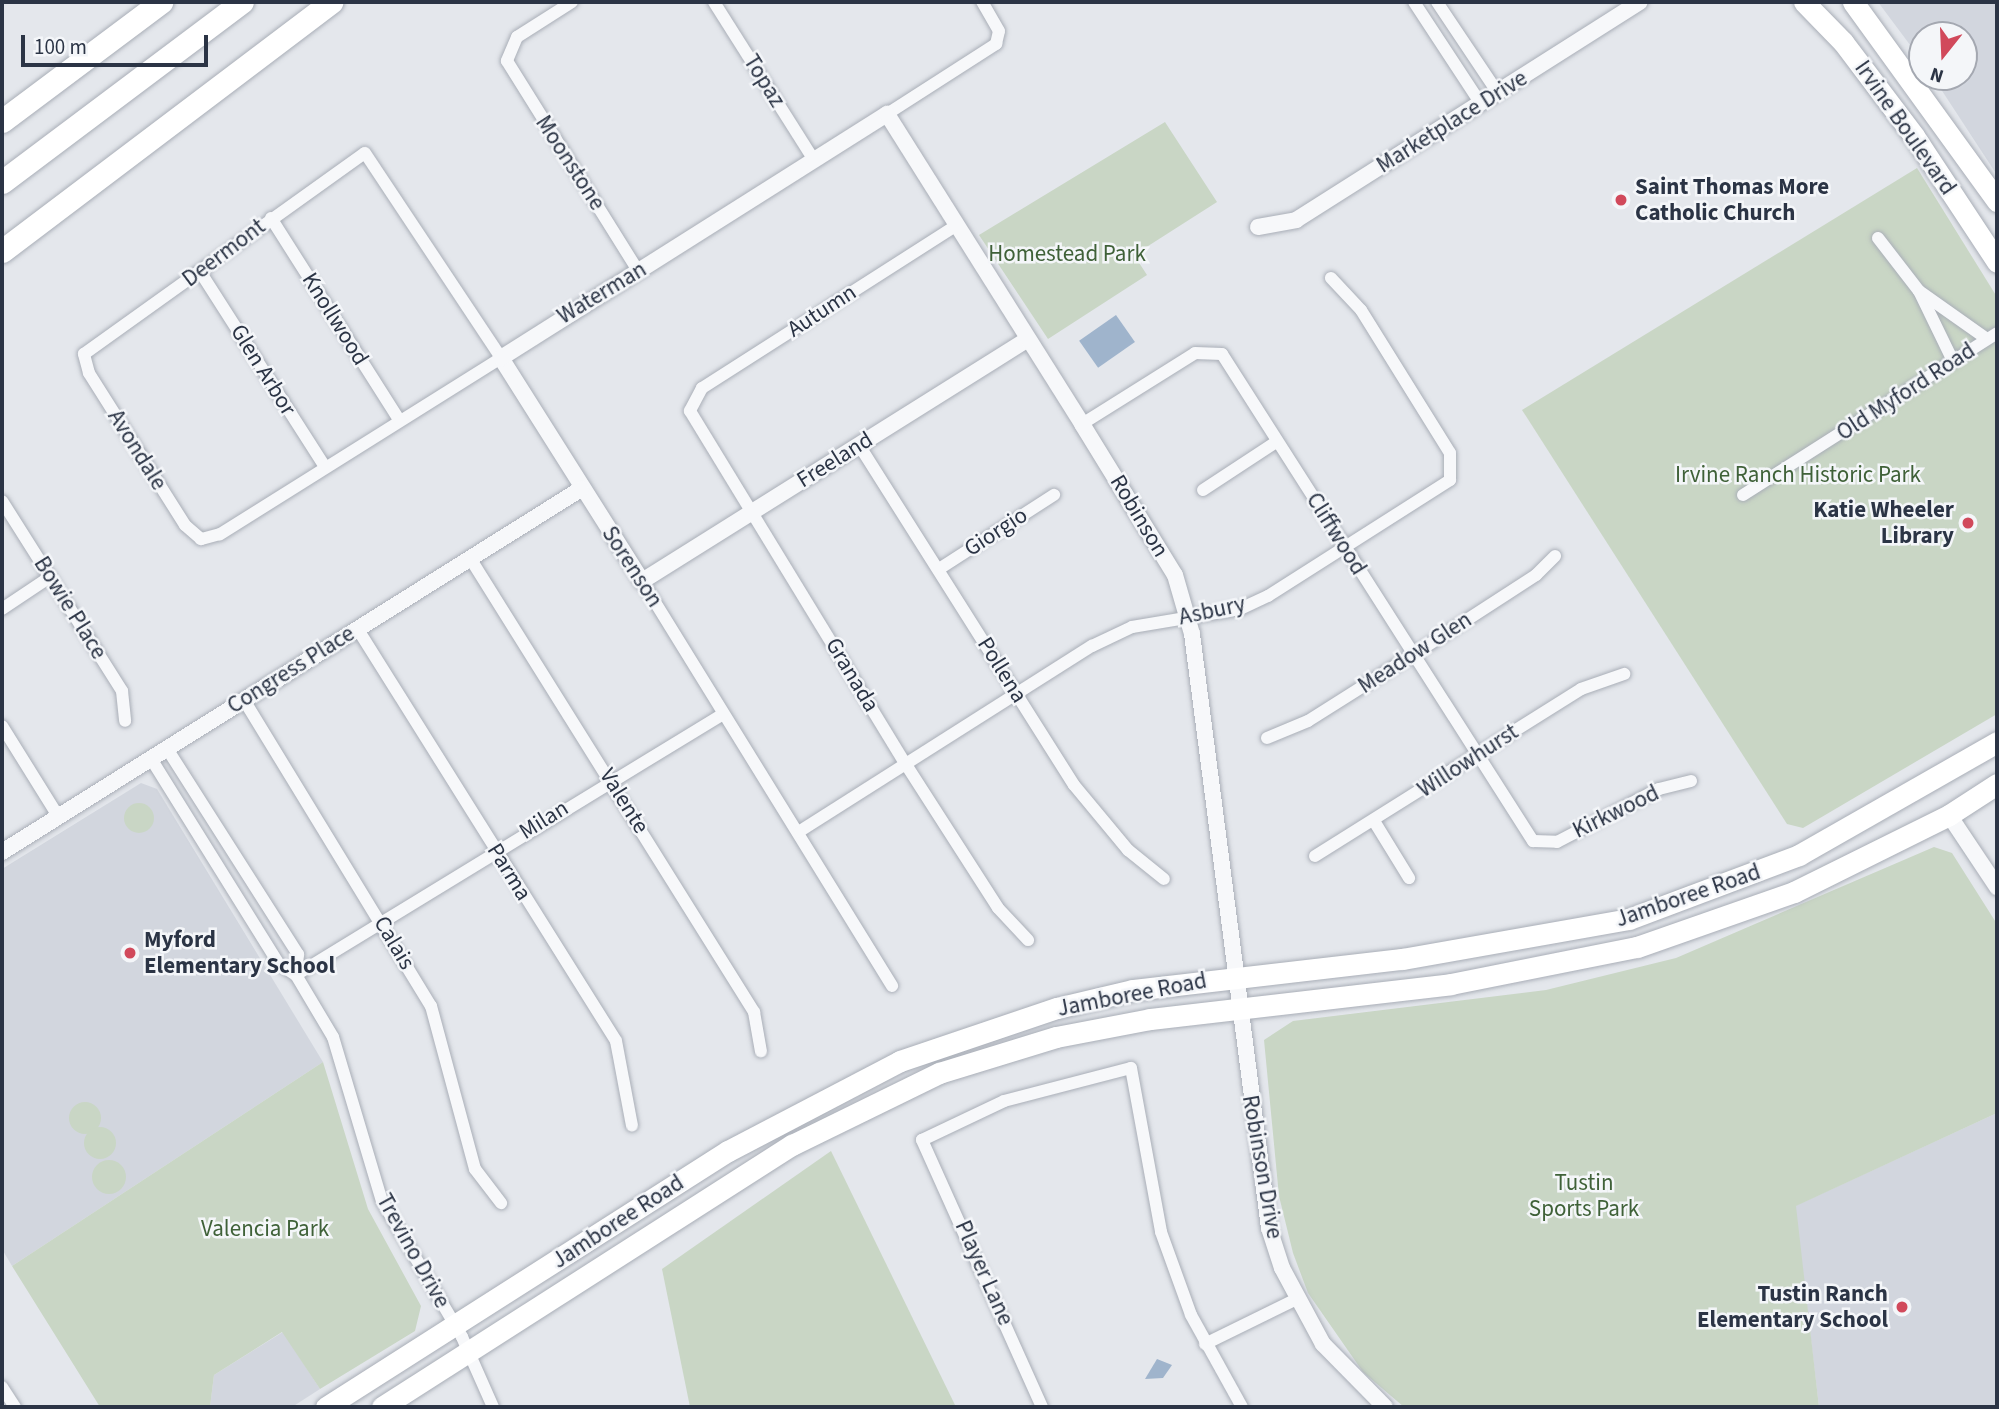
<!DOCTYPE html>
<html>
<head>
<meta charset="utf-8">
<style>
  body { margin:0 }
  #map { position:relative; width:1999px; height:1409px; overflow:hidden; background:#e4e7ec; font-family:"Source Sans 3",sans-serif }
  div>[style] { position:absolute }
  .built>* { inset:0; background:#d2d6de }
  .green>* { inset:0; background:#c9d6c5 }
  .round { border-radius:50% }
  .water>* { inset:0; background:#9fb4cc; transform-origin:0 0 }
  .roads { filter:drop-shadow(0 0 2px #a9aeb7) drop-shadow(0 0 2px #a9aeb7) }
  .minor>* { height:12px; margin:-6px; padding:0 6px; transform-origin:6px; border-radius:6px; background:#f7f8fa }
  .tertiary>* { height:16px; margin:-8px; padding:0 8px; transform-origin:8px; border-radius:8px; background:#f7f8fa }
  .primary>* { height:21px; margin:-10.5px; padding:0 10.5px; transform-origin:10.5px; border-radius:10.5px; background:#fff }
  .motorway>* { height:23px; margin:-11.5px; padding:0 11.5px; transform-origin:11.5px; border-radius:11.5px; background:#fff }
  .dots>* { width:19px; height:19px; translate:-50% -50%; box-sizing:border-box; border:4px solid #f4f6f9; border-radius:50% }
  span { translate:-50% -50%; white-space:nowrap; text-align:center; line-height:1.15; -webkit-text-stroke:5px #f4f6f9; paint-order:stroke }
  .street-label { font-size:23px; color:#2b3445 }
  .poi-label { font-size:23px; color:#2b3445; font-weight:700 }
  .left { translate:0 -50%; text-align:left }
  .right { translate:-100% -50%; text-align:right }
  .park-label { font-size:23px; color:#3f6138 }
  .frame { position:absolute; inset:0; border:4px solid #2b3445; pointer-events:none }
  .north { position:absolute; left:1908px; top:21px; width:70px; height:70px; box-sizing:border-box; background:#f4f6f9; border:2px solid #a4a8b1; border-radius:50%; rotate:198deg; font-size:19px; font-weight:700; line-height:28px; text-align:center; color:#2b3445 }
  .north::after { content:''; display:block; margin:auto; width:24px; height:32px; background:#d1495b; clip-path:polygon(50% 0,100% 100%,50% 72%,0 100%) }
  .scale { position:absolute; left:21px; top:35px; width:187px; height:32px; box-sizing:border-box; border:4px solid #2b3445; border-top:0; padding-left:9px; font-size:21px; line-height:24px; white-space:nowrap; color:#2b3445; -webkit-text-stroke:5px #f4f6f9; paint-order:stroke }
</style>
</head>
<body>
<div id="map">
  <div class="built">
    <i style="clip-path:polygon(1878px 2px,1997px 2px,1997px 175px,1933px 77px,1964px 77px,1964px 35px,1922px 35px,1922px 61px)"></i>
    <i style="clip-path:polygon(141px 783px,157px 789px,323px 1062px,12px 1266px,2px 1249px,2px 869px)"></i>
    <i style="clip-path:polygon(1997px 1113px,1997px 1407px,1819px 1407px,1795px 1206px)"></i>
    <i style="clip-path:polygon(283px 1332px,320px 1389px,292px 1407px,210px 1407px,214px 1375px)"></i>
  </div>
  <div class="green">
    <i style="clip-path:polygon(1165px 122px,1217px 202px,1134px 255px,1147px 275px,1048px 339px,979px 235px)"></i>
    <i style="clip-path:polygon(1917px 168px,1997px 297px,1997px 714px,1803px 828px,1787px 824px,1522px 410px)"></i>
    <i class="round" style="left:124px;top:803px;width:30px;height:30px"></i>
    <i style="clip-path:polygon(1934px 847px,1952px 853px,1997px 924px,1997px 1113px,1796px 1206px,1819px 1407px,1404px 1407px,1363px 1372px,1308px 1293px,1293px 1253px,1279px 1196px,1264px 1040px,1293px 1021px,1546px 990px,1676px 958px)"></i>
    <i style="clip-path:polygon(323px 1062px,368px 1209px,421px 1306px,415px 1331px,320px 1389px,282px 1332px,214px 1375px,210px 1407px,100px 1407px,12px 1266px)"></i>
    <i class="round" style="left:69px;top:1102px;width:32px;height:32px"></i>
    <i class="round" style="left:84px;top:1127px;width:32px;height:32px"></i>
    <i style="clip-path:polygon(831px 1151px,956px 1407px,690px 1407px,662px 1269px)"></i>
    <i class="round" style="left:92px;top:1160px;width:34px;height:34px"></i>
  </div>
  <div class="water">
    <i style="left:1116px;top:315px;width:33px;height:45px;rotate:55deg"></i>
    <i style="clip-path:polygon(1157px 1359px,1172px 1365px,1163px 1378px,1145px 1379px)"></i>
  </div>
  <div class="roads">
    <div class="minor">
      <i style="left:572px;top:2px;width:65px;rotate:147.5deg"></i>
      <i style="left:517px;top:37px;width:26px;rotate:113deg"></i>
      <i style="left:507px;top:61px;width:248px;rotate:58deg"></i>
      <i style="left:714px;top:2px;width:187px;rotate:57.7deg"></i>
      <i style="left:1414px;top:2px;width:122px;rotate:56.7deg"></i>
      <i style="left:1437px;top:2px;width:110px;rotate:56.2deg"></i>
      <i style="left:887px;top:114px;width:130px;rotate:-32.7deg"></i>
      <i style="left:996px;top:44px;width:13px;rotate:-77deg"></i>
      <i style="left:999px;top:31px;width:34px;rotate:-120deg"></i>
      <i style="left:365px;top:153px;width:246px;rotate:56.4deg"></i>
      <i style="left:501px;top:358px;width:332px;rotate:147.9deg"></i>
      <i style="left:220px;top:534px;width:20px;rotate:165deg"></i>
      <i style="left:201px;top:539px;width:21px;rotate:-139deg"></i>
      <i style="left:185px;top:525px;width:180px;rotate:-122.3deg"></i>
      <i style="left:89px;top:373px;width:20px;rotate:-105deg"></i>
      <i style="left:84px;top:354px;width:345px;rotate:-35.6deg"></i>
      <i style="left:271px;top:218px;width:239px;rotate:57.6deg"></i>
      <i style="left:957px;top:225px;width:303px;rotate:147.4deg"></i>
      <i style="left:702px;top:388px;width:26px;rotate:118deg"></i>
      <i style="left:690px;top:411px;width:412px;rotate:58.6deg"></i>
      <i style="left:905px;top:763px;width:172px;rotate:57.3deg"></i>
      <i style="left:998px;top:908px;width:44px;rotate:46.8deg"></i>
      <i style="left:1878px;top:238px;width:67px;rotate:52.3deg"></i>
      <i style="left:1919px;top:291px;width:78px;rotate:64.1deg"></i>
      <i style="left:201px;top:273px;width:230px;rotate:57.4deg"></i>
      <i style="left:1919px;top:291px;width:83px;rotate:35.2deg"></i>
      <i style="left:1082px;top:424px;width:133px;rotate:-32.1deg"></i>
      <i style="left:1195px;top:353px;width:27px;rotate:2deg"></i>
      <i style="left:1222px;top:354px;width:578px;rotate:57.44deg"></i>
      <i style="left:1533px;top:841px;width:24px;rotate:2deg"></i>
      <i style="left:1557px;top:842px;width:115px;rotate:-27.5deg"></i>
      <i style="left:1659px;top:789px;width:33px;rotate:-14deg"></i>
      <i style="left:859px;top:445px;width:402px;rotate:57.7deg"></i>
      <i style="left:1074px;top:785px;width:85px;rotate:50.3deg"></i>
      <i style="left:1128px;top:850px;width:46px;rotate:38.9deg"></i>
      <i style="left:1203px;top:490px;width:87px;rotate:-33.3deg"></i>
      <i style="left:1743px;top:495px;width:301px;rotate:-32.5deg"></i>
      <i style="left:2px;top:501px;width:225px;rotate:57.7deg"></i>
      <i style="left:122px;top:691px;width:30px;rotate:84deg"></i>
      <i style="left:470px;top:558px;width:536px;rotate:57.97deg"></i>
      <i style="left:754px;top:1012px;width:40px;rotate:80deg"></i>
      <i style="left:939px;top:569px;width:137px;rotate:-32.8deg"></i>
      <i style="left:642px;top:581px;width:476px;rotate:58.3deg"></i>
      <i style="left:2px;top:609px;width:58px;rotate:-33.7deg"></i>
      <i style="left:357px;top:628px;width:487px;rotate:57.9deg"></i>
      <i style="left:616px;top:1041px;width:86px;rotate:79.3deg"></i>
      <i style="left:244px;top:700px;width:359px;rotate:58.6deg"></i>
      <i style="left:431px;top:1006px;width:169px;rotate:74.9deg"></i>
      <i style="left:475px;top:1169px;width:43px;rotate:52.6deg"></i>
      <i style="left:2px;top:726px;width:106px;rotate:58.1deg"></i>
      <i style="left:1267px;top:738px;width:44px;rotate:-22.5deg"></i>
      <i style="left:1308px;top:721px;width:122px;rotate:-32.3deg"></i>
      <i style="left:1411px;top:656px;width:149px;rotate:-32.9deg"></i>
      <i style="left:1536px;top:575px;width:27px;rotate:-45deg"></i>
      <i style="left:166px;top:747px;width:246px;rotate:57.5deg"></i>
      <i style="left:298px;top:954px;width:21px;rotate:95deg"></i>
      <i style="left:150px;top:757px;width:244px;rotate:58.1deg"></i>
      <i style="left:279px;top:964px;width:20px;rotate:33deg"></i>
      <i style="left:296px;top:975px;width:72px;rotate:59.2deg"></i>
      <i style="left:333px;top:1037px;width:171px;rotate:73.4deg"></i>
      <i style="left:382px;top:1201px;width:158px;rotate:59.5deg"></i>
      <i style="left:462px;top:1337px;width:77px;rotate:66.1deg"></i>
      <i style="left:1374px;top:821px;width:67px;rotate:58.4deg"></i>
      <i style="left:800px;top:831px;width:346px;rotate:-32.4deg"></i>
      <i style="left:1092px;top:646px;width:44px;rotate:-25.4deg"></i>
      <i style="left:1132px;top:627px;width:109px;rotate:-9.5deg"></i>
      <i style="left:1240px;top:609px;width:31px;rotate:-25deg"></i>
      <i style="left:1268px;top:596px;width:216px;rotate:-32.5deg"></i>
      <i style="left:1450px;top:480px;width:27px;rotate:-90deg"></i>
      <i style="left:1450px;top:453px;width:168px;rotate:-121.9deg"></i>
      <i style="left:1361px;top:310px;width:44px;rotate:-133.2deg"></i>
      <i style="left:1315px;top:856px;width:314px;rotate:-32.1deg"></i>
      <i style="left:1581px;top:689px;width:46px;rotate:-19.2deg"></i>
      <i style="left:296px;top:975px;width:500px;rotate:-31.43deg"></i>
      <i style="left:1205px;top:1344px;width:102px;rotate:-26.1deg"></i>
      <i style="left:2px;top:1387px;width:24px;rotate:57deg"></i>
      <i style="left:1042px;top:1407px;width:293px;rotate:-114.2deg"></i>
      <i style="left:922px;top:1140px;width:91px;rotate:-25.4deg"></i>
      <i style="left:1004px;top:1101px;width:131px;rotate:-14.6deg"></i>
      <i style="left:1131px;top:1068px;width:167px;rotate:79.6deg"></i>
      <i style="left:1161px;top:1232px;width:88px;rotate:70.1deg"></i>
      <i style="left:1191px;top:1315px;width:105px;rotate:61deg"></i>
    </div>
    <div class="tertiary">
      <i style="left:1258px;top:227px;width:39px;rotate:-10deg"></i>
      <i style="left:1296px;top:220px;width:407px;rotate:-32.4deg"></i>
      <i style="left:1028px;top:339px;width:456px;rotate:147.9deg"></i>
      <i style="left:642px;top:581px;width:264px;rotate:-122.3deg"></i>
      <i style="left:501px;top:358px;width:457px;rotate:-32.3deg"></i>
      <i style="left:887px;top:114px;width:366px;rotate:57.8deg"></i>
      <i style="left:1082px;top:424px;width:177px;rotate:58.4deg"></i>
      <i style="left:1175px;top:575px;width:61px;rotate:73.9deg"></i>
      <i style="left:1192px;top:634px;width:599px;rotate:82.61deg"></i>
      <i style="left:1269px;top:1228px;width:42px;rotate:72deg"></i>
      <i style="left:1282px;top:1268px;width:86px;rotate:61.7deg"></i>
      <i style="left:1323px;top:1344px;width:88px;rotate:45.5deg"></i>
      <i style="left:1949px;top:815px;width:87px;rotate:56.3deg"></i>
      <i style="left:2px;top:852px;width:683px;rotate:-32.09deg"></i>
    </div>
    <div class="primary">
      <i style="left:1804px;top:2px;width:56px;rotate:45.7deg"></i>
      <i style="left:1843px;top:42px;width:118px;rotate:52.9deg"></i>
      <i style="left:1914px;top:136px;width:151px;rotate:56.6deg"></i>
      <i style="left:1853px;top:2px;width:246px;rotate:54.1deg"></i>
      <i style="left:326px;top:1407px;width:477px;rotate:-32.5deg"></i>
      <i style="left:728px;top:1151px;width:194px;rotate:-27.6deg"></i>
      <i style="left:900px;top:1061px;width:166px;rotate:-18.7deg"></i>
      <i style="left:1057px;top:1008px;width:78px;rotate:-13.3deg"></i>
      <i style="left:1133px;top:990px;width:271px;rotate:-6.6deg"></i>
      <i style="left:1402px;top:959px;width:230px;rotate:-10deg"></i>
      <i style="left:1629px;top:919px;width:182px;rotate:-20.6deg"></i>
      <i style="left:1799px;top:855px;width:228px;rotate:-29.7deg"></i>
      <i style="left:382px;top:1407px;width:487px;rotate:-32.6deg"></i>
      <i style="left:792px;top:1145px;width:164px;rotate:-26.1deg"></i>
      <i style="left:939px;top:1073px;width:122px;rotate:-17.1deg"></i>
      <i style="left:1056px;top:1037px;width:96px;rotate:-10.8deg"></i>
      <i style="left:1150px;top:1019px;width:303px;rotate:-6.6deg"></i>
      <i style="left:1451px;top:984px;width:190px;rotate:-11.3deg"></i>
      <i style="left:1637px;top:947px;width:166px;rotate:-19.3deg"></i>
      <i style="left:1794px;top:892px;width:173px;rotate:-26.4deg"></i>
      <i style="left:1949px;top:815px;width:57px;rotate:-32.9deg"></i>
    </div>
    <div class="motorway">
      <i style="left:2px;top:121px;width:199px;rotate:-36.8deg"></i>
      <i style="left:2px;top:182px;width:300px;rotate:-36.9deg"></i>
      <i style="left:2px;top:251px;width:413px;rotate:-37.1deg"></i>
    </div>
  </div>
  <div class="dots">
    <i style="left:1621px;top:200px;background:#d1495b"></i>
    <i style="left:1968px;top:523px;background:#d1495b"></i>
    <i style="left:130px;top:953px;background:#d1495b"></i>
    <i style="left:1902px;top:1307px;background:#d1495b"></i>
  </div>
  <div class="street-label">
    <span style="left:764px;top:81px;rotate:58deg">Topaz</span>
    <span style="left:1452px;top:122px;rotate:-32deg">Marketplace Drive</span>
    <span style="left:1905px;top:128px;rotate:55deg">Irvine Boulevard</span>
    <span style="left:570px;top:163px;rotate:57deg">Moonstone</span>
    <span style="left:224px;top:253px;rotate:-37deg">Deermont</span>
    <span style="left:602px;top:293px;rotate:-31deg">Waterman</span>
    <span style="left:822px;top:311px;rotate:-33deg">Autumn</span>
    <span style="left:335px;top:319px;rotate:58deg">Knollwood</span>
    <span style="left:263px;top:370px;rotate:58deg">Glen Arbor</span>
    <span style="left:1906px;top:392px;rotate:-33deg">Old Myford Road</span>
    <span style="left:137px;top:450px;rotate:58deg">Avondale</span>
    <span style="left:835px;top:460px;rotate:-32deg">Freeland</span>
    <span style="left:1139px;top:516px;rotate:59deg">Robinson</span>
    <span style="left:996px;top:532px;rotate:-33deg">Giorgio</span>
    <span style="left:1336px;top:534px;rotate:58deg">Cliffwood</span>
    <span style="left:632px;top:567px;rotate:57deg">Sorenson</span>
    <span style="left:70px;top:608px;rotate:58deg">Bowie Place</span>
    <span style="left:1212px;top:611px;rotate:-12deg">Asbury</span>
    <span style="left:1415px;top:653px;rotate:-33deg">Meadow Glen</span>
    <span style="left:291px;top:670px;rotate:-32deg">Congress Place</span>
    <span style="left:1002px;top:670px;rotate:58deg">Pollena</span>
    <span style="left:852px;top:675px;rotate:59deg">Granada</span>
    <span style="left:1468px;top:761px;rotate:-33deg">Willowhurst</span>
    <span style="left:624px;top:801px;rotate:58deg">Valente</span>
    <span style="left:1616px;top:812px;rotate:-26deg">Kirkwood</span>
    <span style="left:544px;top:820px;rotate:-32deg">Milan</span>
    <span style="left:509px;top:872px;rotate:58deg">Parma</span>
    <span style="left:1688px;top:896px;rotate:-19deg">Jamboree Road</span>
    <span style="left:394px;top:943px;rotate:59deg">Calais</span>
    <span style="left:1132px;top:995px;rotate:-11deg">Jamboree Road</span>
    <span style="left:1262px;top:1167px;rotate:80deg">Robinson Drive</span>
    <span style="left:618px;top:1222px;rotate:-33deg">Jamboree Road</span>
    <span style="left:413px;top:1251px;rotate:61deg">Trevino Drive</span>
    <span style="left:984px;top:1273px;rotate:66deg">Player Lane</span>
  </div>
  <div class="poi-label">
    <span class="left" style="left:1635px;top:200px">Saint Thomas More<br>Catholic Church</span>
    <span class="right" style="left:1954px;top:523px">Katie Wheeler<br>Library</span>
    <span class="left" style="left:144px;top:953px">Myford<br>Elementary School</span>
    <span class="right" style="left:1888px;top:1307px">Tustin Ranch<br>Elementary School</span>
  </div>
  <div class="park-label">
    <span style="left:1067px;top:254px">Homestead Park</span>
    <span style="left:1798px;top:475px">Irvine Ranch Historic Park</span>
    <span style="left:1584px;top:1196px">Tustin<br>Sports Park</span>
    <span style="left:265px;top:1229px">Valencia Park</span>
  </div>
  <div class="frame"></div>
  <div class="north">N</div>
  <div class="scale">100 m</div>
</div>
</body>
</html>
